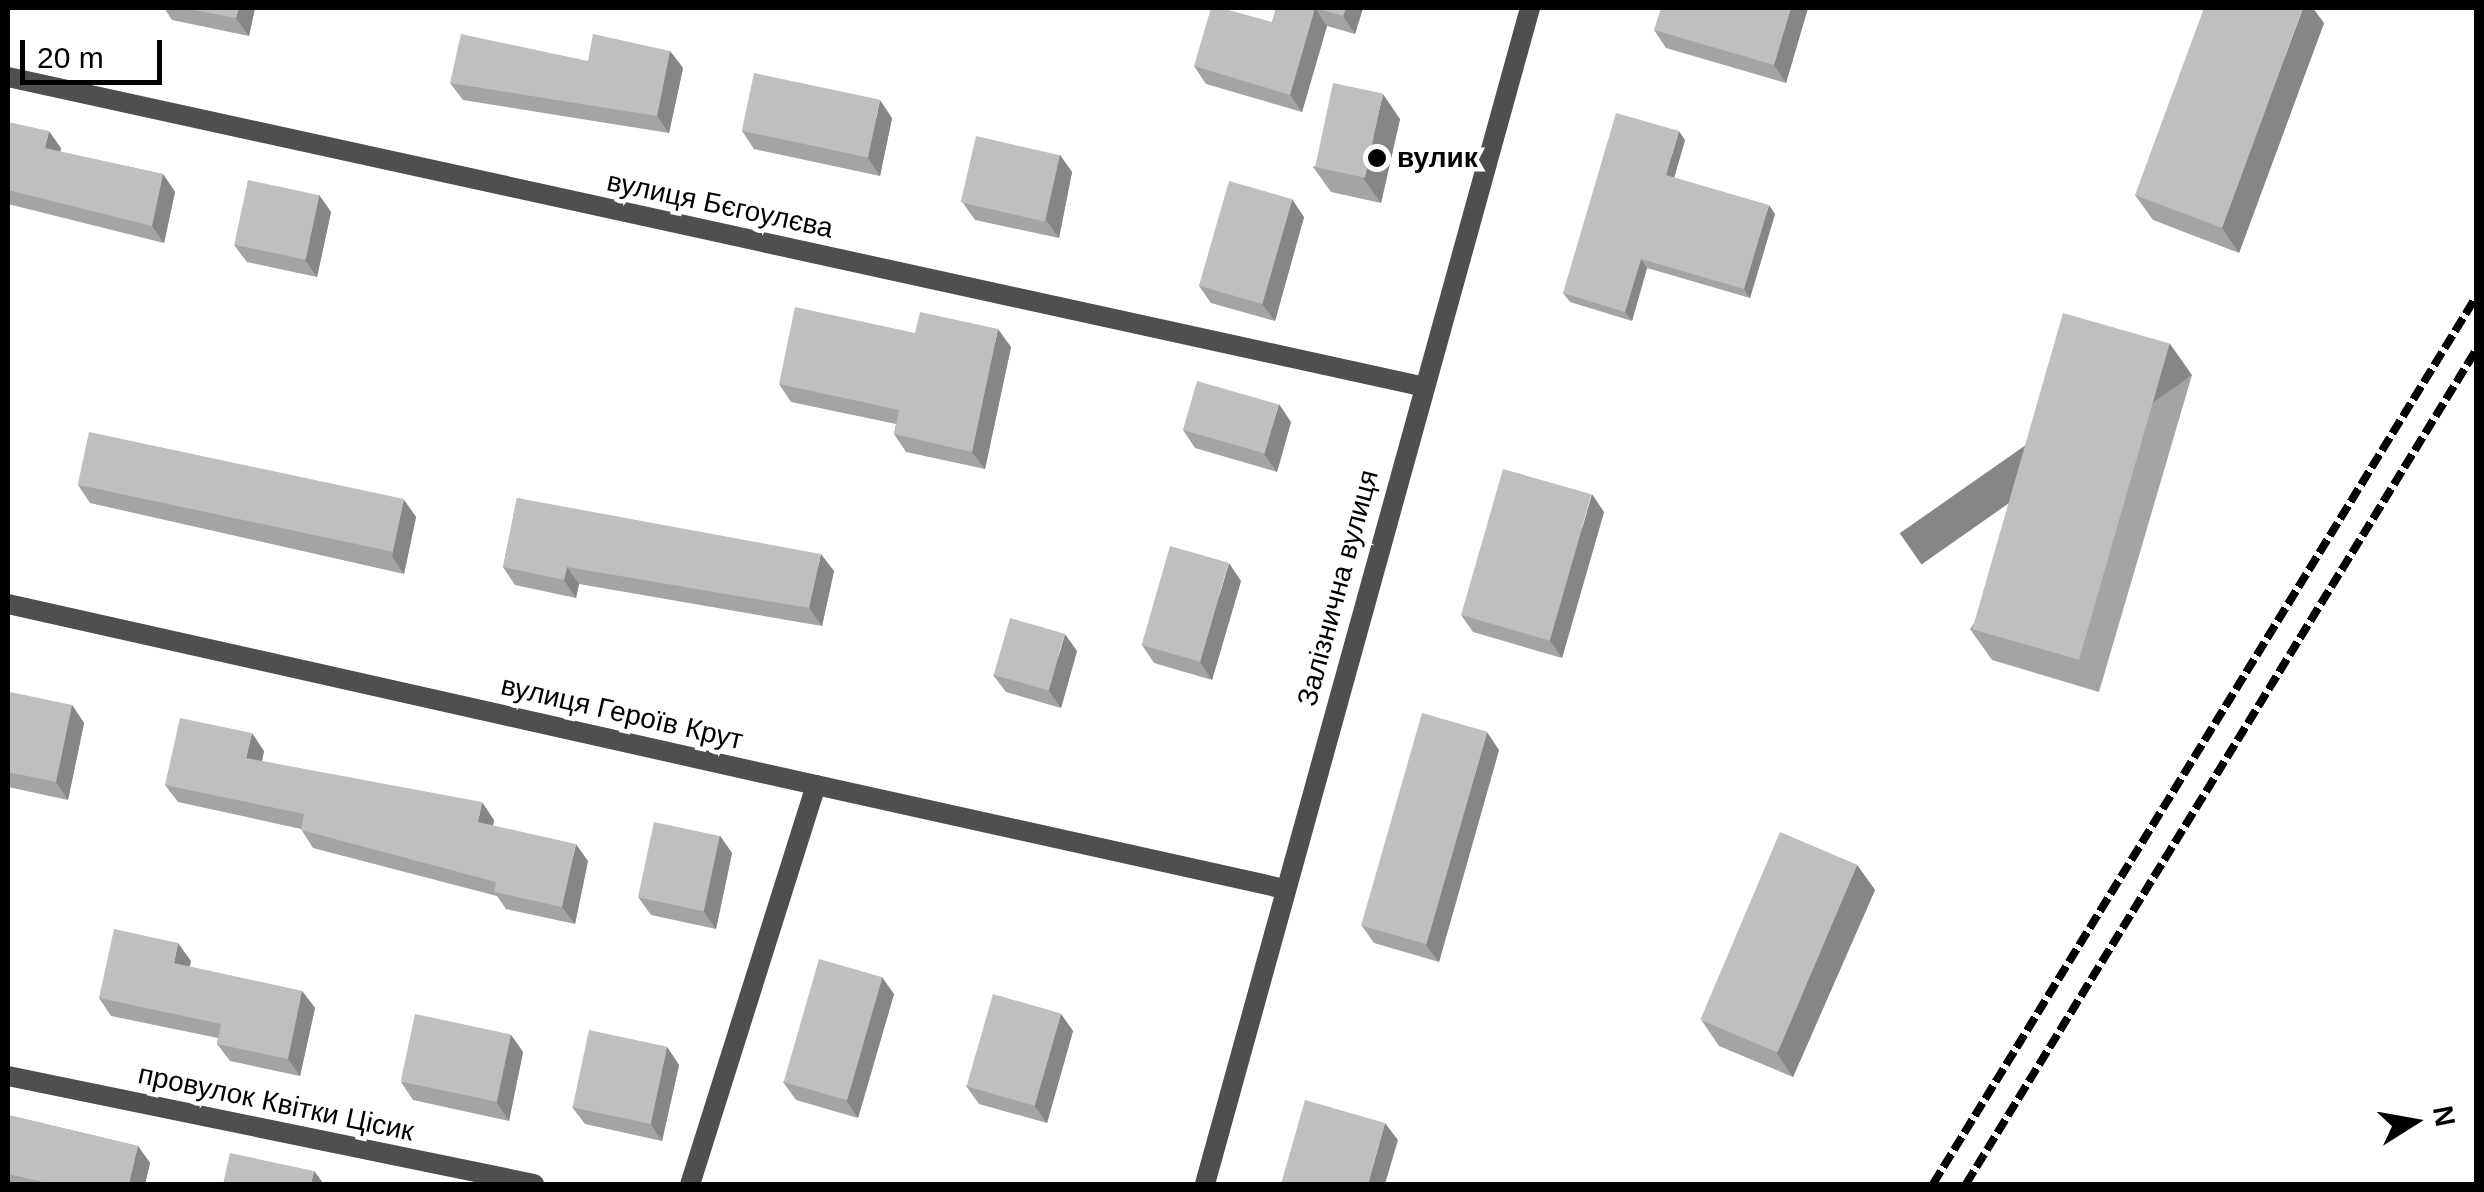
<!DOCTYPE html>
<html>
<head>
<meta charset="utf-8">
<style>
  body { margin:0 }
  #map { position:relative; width:2484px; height:1192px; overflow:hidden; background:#fff; font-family:Helvetica,sans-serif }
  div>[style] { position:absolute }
  .street>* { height:20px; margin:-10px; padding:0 10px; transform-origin:10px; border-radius:10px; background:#4f4f4f }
  .rail>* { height:8px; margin-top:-4px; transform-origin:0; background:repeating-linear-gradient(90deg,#000 0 15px,transparent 0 20px) }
  .wall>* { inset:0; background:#a4a4a4 }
  .shaded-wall>* { inset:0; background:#868686; transform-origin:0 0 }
  .building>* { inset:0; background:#bfbfbf; transform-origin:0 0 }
  .dots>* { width:28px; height:28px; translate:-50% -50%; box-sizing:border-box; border:5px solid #fff; border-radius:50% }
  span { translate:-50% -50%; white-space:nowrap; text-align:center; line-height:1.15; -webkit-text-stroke:9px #fff; paint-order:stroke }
  .poi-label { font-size:28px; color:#000; font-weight:700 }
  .left { translate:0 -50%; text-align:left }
  .street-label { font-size:28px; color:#000 }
  .frame { position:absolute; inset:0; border:10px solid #000; pointer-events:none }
  .north { position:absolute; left:2364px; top:1072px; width:100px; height:100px; -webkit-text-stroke:8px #fff; paint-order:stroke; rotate:79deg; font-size:28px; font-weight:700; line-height:40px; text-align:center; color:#000 }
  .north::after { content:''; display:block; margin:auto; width:35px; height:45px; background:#000; clip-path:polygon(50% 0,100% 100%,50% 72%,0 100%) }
  .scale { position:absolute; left:20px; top:40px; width:142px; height:45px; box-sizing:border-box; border:5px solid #000; border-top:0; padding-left:12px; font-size:30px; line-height:35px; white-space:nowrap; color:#000; -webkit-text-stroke:8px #fff; paint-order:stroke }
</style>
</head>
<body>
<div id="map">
  <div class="street">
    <i style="left:8px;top:77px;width:1446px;rotate:12.34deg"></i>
    <i style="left:8px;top:604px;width:828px;rotate:12.63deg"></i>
    <i style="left:816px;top:785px;width:418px;rotate:107.5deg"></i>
    <i style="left:816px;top:785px;width:480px;rotate:12.5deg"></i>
    <i style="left:8px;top:1076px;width:537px;rotate:11.6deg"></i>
    <i style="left:1205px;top:1184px;width:1220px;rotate:-74.55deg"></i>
  </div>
  <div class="rail">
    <i style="left:1933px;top:1184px;width:1040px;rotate:-58.53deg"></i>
    <i style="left:1966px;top:1184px;width:978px;rotate:-58.55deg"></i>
  </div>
  <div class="wall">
    <i style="clip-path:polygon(164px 8px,255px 8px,249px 36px,172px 20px)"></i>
    <i style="clip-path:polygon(1276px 8px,1363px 8px,1355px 34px,1327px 26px,1302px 112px,1206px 84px,1194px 66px,1272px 22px)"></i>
    <i style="clip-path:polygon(1808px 8px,1786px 83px,1666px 48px,1654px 30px)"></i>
    <i style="clip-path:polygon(2324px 23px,2239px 253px,2153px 220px,2135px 195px)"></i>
    <i style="clip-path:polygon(670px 51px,683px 68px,669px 133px,463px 100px,450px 83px,588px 61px)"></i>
    <i style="clip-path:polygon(892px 118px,880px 176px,754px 149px,742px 131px)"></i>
    <i style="clip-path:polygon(1400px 119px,1381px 203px,1331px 192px,1313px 167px)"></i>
    <i style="clip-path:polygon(8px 122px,61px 148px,60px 152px,163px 174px,175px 192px,164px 243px,8px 204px)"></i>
    <i style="clip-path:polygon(1685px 140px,1674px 178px,1775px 214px,1750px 298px,1647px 268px,1632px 321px,1570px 302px,1563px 293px)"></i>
    <i style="clip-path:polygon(1060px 155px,1072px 172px,1059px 238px,975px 220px,963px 203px)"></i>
    <i style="clip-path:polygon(319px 195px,331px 212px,317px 277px,247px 262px,234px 245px)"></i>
    <i style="clip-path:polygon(1304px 217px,1275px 321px,1211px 303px,1199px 286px)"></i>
    <i style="clip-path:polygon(915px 333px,1011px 347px,985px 469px,906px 452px,894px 434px,896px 424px,791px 402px,779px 384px)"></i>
    <i style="clip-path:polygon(2170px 344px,2192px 375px,2099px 692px,1992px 660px,1970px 629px)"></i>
    <i style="clip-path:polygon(1291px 422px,1277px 472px,1195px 448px,1183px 430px)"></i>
    <i style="clip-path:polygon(78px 485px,404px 500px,416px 517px,404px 574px,90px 503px)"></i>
    <i style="clip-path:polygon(517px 498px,834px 571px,822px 626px,579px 584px,576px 598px,515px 585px,503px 567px)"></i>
    <i style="clip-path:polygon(1604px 512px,1562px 658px,1473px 632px,1461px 615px)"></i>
    <i style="clip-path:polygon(1241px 581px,1212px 680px,1154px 663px,1142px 645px)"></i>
    <i style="clip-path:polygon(1077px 651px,1061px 708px,1006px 692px,993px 675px)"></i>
    <i style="clip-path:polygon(8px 703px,72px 705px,84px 723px,68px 800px,8px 787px)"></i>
    <i style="clip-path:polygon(1499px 750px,1439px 962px,1374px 943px,1362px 926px)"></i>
    <i style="clip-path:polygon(264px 751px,262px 761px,494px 820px,493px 826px,588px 861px,575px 924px,506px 909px,497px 896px,313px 848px,301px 829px,178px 802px,165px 785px)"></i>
    <i style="clip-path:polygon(720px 836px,732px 853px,716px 929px,651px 915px,638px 897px)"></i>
    <i style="clip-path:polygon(1857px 865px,1875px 890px,1793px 1077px,1719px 1046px,1702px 1021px)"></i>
    <i style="clip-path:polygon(191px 961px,189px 967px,302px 991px,315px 1008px,300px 1076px,230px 1061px,217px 1044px,218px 1038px,111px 1016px,99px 998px)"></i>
    <i style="clip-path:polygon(894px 994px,858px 1118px,796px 1100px,783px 1082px)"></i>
    <i style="clip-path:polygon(1061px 1014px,1073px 1031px,1047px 1123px,979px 1104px,966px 1086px)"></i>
    <i style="clip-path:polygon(511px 1035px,523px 1052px,509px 1121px,413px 1100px,401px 1082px)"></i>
    <i style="clip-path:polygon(667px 1047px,679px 1065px,662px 1141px,585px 1124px,572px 1107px)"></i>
    <i style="clip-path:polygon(8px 1115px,138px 1146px,150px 1163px,145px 1184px,8px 1184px)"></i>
  </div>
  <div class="shaded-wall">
    <i style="clip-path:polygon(239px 8px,255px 8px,249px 36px,236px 18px)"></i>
    <i style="clip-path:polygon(1315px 8px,1327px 26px,1302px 112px,1290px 95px)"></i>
    <i style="clip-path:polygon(1346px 8px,1363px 8px,1355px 34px,1343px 16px)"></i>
    <i style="clip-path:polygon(1791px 8px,1808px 8px,1786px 83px,1774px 65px)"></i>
    <i style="clip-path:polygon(2303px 8px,2313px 8px,2324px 23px,2239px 253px,2222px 228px)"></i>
    <i style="clip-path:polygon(670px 51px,683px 68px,669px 133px,657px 116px)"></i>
    <i style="clip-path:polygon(1383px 94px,1400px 119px,1381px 203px,1363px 178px)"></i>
    <i style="clip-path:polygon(880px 100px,892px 118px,880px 176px,868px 158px)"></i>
    <i style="clip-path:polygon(49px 131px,61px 148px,57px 166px,45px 148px)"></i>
    <i style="clip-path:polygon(1679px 131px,1685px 140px,1672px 185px,1666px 175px)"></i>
    <i style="clip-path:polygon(1060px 155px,1072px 172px,1059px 238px,1046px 220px)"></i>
    <i style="clip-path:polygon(163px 174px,175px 192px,164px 243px,152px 226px)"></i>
    <i style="clip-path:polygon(319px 195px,331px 212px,317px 277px,305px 260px)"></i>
    <i style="clip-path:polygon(1292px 199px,1304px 217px,1275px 321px,1262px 304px)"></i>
    <i style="clip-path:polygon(1769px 205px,1775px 214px,1750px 298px,1744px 289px)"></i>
    <i style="clip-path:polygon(1641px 259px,1647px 268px,1632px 321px,1625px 312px)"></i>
    <i style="clip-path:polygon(998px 329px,1011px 347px,985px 469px,972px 452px)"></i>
    <i style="left:2170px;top:344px;width:38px;height:330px;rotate:55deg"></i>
    <i style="clip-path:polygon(1279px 404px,1291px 422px,1277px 472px,1264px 454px)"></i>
    <i style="clip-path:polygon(1592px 494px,1604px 512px,1562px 658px,1550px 641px)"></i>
    <i style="clip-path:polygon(404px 500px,416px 517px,404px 574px,392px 557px)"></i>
    <i style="clip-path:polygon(821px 554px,834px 571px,822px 626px,809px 608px)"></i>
    <i style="clip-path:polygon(1229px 563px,1241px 581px,1212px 680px,1200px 662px)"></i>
    <i style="clip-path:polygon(567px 567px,579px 584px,576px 598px,564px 580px)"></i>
    <i style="clip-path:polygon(1065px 634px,1077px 651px,1061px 708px,1049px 691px)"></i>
    <i style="clip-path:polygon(72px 705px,84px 723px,68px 800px,56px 782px)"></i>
    <i style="clip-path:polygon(1487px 732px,1499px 750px,1439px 962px,1426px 945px)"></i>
    <i style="clip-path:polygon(252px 733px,264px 751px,259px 775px,246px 758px)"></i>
    <i style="clip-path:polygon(482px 802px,494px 820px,490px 840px,478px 822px)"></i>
    <i style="clip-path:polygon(720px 836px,732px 853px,716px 929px,704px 912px)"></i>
    <i style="clip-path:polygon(576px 844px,588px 861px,575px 924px,562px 907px)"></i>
    <i style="clip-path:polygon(1857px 865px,1875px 890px,1793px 1077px,1776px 1052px)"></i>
    <i style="clip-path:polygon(178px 943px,191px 961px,186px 981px,174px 963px)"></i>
    <i style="clip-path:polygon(882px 977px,894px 994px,858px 1118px,846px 1100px)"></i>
    <i style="clip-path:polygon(302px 991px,315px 1008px,300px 1076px,288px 1059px)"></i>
    <i style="clip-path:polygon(1061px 1014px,1073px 1031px,1047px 1123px,1034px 1105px)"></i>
    <i style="clip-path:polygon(511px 1035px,523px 1052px,509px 1121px,497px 1103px)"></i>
    <i style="clip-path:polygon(667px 1047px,679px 1065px,662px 1141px,650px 1123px)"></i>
    <i style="clip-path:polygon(1385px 1123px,1398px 1140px,1385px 1184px,1368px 1184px)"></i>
    <i style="clip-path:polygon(138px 1146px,150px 1163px,145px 1184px,129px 1184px)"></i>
    <i style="clip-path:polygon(314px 1171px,324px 1184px,311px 1184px)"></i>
  </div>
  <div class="building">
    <i style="clip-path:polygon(184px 8px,239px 8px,236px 18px)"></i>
    <i style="clip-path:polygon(1211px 8px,1221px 8px,1272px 22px,1276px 8px,1346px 8px,1343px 16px,1315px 8px,1290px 95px,1194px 66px)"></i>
    <i style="clip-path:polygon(1661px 8px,1791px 8px,1774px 65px,1654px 30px)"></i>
    <i style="clip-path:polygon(2204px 8px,2303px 8px,2222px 228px,2135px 195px)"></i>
    <i style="clip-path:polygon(461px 34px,588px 61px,593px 34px,670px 51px,657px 116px,450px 83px)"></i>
    <i style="left:754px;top:73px;width:129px;height:59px;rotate:12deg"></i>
    <i style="left:1333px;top:83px;width:51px;height:86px;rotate:12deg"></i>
    <i style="clip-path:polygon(1616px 113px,1679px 131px,1666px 175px,1769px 205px,1744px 289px,1641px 259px,1625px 312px,1563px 293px)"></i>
    <i style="clip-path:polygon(8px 122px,49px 131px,45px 148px,163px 174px,152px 226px,8px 190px)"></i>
    <i style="left:976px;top:136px;width:86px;height:68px;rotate:13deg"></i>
    <i style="left:248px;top:180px;width:73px;height:66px;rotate:12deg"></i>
    <i style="left:1229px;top:181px;width:66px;height:109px;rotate:16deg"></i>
    <i style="clip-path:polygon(795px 307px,915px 333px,920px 312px,998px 329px,972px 452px,894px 434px,899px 410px,779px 384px)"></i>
    <i style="left:2063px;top:313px;width:111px;height:329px;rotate:16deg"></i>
    <i style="left:1197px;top:381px;width:85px;height:51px;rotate:16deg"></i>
    <i style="left:89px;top:432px;width:322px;height:54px;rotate:12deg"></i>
    <i style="left:1503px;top:469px;width:92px;height:152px;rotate:16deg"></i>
    <i style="clip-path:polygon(517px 498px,821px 554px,809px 608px,567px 567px,564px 580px,503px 567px)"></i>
    <i style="left:1170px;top:546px;width:61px;height:103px;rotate:16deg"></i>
    <i style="left:1010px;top:618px;width:57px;height:59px;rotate:16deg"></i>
    <i style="clip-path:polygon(10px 692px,72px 705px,56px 782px,8px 772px,8px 703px)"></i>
    <i style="left:1422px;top:713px;width:68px;height:221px;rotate:16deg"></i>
    <i style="clip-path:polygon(180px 718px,252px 733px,246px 758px,482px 802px,478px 822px,576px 844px,562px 907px,494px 892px,496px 882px,301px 830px,304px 814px,165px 785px)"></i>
    <i style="left:654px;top:822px;width:67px;height:77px;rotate:12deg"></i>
    <i style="left:1780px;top:832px;width:84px;height:204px;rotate:23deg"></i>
    <i style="clip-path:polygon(114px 929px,178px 943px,174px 963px,302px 991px,288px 1059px,217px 1044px,221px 1024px,99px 998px)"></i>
    <i style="left:819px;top:959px;width:66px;height:128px;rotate:16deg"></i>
    <i style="left:993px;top:994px;width:71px;height:96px;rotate:16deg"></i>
    <i style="left:415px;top:1014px;width:98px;height:69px;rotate:12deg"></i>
    <i style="left:589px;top:1030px;width:80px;height:79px;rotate:12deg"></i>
    <i style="clip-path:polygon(1305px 1100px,1385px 1123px,1368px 1184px,1281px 1184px)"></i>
    <i style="clip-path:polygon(8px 1115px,138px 1146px,129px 1184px,43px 1184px,43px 1182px,8px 1174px)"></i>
    <i style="clip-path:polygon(230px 1153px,314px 1171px,311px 1184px,223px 1184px)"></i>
  </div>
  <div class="dots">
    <i style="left:1377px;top:158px;background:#000"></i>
  </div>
  <div class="poi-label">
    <span class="left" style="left:1397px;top:158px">вулик</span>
  </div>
  <div class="street-label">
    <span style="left:720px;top:205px;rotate:12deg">вулиця Бєгоулєва</span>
    <span style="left:1338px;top:588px;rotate:-75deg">Залізнична вулиця</span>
    <span style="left:622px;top:713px;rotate:13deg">вулиця Героїв Крут</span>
    <span style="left:276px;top:1103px;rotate:12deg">провулок Квітки Цісик</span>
  </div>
  <div class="frame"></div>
  <div class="north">N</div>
  <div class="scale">20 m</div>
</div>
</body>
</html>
